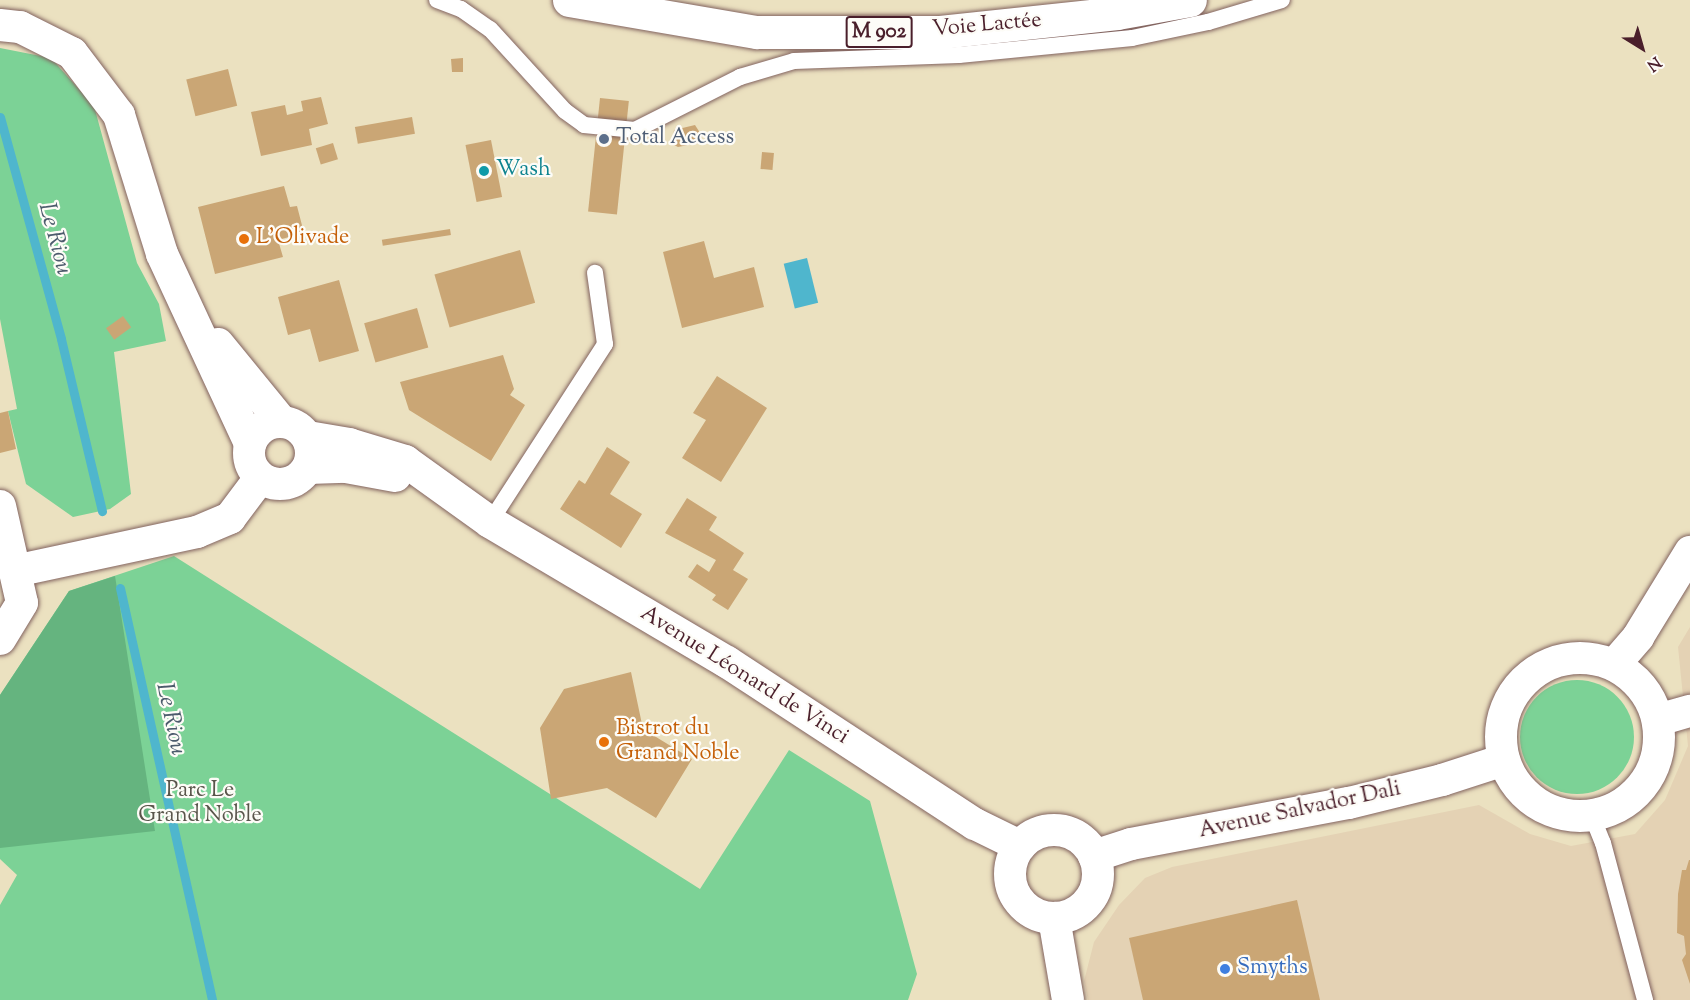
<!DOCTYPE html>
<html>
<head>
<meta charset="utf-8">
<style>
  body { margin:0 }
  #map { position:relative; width:1690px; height:1000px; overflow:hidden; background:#ebe1c0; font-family:"Sorts Mill Goudy",serif }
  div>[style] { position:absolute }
  .built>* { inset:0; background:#e4d2b4 }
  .green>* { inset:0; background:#7cd296 }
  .round { border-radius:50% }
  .forest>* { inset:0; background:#65b47f }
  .water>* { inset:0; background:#4fb6cd; transform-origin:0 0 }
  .stream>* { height:9px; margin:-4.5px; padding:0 4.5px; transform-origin:4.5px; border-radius:4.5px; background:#4fb6cd }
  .building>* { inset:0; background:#caa675; transform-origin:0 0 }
  .roads { filter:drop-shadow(0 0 2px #82635f) drop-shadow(0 0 2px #82635f) }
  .lane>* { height:16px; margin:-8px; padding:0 8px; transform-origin:8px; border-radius:8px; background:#fff }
  .street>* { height:32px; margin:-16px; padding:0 16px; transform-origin:16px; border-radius:16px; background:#fff }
  .street>.ring { margin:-16px; padding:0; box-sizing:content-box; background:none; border:32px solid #fff; border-radius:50% }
  .highway>* { height:33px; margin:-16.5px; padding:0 16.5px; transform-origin:16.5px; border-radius:16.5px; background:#fff }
  .dots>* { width:16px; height:16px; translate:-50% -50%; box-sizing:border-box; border:3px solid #fdfcf7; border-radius:50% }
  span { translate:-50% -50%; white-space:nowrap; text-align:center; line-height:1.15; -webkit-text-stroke:4.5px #fdfcf7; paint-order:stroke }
  .shield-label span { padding:2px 4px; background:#fdfcf7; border:2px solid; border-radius:4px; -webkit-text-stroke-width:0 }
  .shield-label { font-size:21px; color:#4a1f2b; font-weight:700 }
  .street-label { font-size:22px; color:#4a1f2b }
  .service-label { font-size:22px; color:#4e5e75 }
  .left { translate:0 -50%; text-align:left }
  .culture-label { font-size:22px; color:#0d838f }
  .food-label { font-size:22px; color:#c56008 }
  .park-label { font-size:22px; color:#59554b }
  .shop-label { font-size:22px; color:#366cbe }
  .water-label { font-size:24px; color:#4c5b6c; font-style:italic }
  .north { position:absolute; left:1612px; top:18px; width:60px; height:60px; -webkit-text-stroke:4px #fdfcf7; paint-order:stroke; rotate:143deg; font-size:16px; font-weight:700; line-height:24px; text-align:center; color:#4a1f2b }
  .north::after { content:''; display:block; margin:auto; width:21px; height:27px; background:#4a1f2b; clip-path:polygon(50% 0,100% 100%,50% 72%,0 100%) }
</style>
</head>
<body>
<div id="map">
  <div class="built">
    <i style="clip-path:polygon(1690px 627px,1690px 1000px,1088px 1000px,1084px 981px,1094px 942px,1119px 905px,1145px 878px,1172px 867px,1479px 805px,1530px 834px,1571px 846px,1635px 834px,1665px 800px,1688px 746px,1678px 647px)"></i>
  </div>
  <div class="green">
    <i style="clip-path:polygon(0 48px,51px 58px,94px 106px,137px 263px,159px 304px,166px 341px,114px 352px,131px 494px,110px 509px,73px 517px,26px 484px,8px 411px,17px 409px,0 319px)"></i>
    <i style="clip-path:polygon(174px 556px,700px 889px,789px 750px,870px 801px,917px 974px,908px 1000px,0 1000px,0 905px,17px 875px,0 859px,0 695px,69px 591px)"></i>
    <i class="round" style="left:1520px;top:680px;width:114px;height:114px"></i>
  </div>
  <div class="forest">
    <i style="clip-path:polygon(115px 576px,155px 831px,0 848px,0 695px,69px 591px)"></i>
  </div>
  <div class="water">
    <i style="left:807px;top:258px;width:46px;height:24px;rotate:76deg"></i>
  </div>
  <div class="stream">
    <i style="left:0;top:117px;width:230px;rotate:74.6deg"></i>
    <i style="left:61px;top:339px;width:177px;rotate:76.6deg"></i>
    <i style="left:120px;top:588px;width:422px;rotate:77.4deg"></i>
  </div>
  <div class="building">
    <i style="clip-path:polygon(463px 58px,463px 72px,452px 72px,451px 59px)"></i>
    <i style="left:228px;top:69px;width:38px;height:43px;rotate:76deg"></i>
    <i style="clip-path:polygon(321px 97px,328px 124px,309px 129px,312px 145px,261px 156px,251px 112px,285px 105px,287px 115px,303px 111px,301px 101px)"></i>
    <i style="left:600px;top:98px;width:29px;height:114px;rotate:6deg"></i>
    <i style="left:412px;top:117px;width:17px;height:58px;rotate:80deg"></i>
    <i style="clip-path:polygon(695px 125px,702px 136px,698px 143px,678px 147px,672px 144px,674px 130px)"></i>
    <i style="left:491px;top:140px;width:58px;height:26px;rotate:79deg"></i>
    <i style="left:333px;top:143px;width:17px;height:18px;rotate:73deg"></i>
    <i style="left:762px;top:152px;width:12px;height:17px;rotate:5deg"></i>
    <i style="clip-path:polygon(284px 186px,290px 207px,297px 206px,304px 233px,278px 240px,283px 257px,215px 274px,198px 207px)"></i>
    <i style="left:450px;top:229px;width:6px;height:69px;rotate:81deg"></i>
    <i style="clip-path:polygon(704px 241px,714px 278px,754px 267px,764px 307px,682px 328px,663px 252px)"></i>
    <i style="left:520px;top:250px;width:55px;height:89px;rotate:74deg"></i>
    <i style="clip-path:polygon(339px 280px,359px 351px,319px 362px,310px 329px,288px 335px,278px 297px)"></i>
    <i style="left:417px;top:308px;width:41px;height:55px;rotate:74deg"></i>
    <i style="left:123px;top:316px;width:14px;height:21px;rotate:54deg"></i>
    <i style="clip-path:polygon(503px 355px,514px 389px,510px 395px,525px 405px,491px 461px,409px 410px,400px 382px)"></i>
    <i style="clip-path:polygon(717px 376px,767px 408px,721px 482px,682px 458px,706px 420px,693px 413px)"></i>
    <i style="clip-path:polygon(8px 411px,16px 449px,0 453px,0 413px)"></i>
    <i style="clip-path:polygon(607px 447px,630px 462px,610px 494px,642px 514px,621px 548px,560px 509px,579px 480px,585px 484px)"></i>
    <i style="clip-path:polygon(687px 498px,717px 517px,709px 530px,744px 553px,733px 570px,748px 579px,728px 610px,712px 600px,716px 595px,688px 577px,697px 564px,709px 572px,716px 560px,665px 533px)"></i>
    <i style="clip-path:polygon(631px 672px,643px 729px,692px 759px,656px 818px,607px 788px,551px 799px,540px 728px,564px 689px)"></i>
    <i style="clip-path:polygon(1689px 860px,1690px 860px,1690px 984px,1682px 960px,1686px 954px,1684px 936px,1677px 933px,1678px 894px,1682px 870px,1686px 870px)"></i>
    <i style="clip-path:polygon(1297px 900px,1320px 1000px,1143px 1000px,1129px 938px)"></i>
  </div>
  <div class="roads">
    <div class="lane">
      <i style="left:437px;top:0;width:26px;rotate:21deg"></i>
      <i style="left:461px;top:9px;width:35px;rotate:35deg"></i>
      <i style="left:490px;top:29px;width:111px;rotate:47.6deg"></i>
      <i style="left:565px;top:111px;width:24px;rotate:36deg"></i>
      <i style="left:584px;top:125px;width:51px;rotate:5.6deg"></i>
      <i style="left:635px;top:130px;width:118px;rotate:-26.8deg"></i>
      <i style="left:740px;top:77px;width:56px;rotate:-16.5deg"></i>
      <i style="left:794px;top:61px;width:165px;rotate:-2.1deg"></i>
      <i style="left:959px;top:55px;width:174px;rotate:-5.6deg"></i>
      <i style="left:1132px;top:38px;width:78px;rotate:-11.9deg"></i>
      <i style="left:1208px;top:22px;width:77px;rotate:-16.6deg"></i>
      <i style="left:490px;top:522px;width:212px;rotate:-57.1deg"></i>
      <i style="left:605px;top:344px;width:72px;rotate:-98deg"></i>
      <i style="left:1592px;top:816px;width:29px;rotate:68deg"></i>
      <i style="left:1603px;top:843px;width:163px;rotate:75deg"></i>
    </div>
    <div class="street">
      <i style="left:0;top:25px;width:20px;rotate:6deg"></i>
      <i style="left:20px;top:27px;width:58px;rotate:26.6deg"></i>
      <i style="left:72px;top:53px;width:78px;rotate:52.8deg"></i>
      <i style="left:119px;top:115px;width:145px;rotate:72.8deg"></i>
      <i style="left:162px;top:254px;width:209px;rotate:65.1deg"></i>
      <i style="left:218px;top:344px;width:99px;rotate:50.7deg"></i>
      <i class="ring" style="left:249px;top:422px;width:30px;height:30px"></i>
      <i style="left:308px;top:437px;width:42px;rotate:9.7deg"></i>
      <i style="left:349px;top:444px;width:59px;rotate:16.9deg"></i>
      <i style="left:405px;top:461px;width:105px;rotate:35.7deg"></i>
      <i style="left:490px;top:522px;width:275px;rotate:30.6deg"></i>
      <i style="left:727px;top:662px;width:296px;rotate:33.2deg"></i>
      <i style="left:975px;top:824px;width:50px;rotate:26.1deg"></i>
      <i style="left:308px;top:468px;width:38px;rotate:-2deg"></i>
      <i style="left:346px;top:467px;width:50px;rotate:10.4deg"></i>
      <i style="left:0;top:506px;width:99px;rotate:77.2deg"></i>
      <i style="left:22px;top:603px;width:42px;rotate:121.4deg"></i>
      <i style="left:15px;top:571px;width:186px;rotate:-12.1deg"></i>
      <i style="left:197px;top:532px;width:36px;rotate:-23deg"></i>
      <i style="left:230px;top:518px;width:50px;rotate:-53.1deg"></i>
      <i class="ring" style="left:1501px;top:658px;width:126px;height:126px"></i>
      <i style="left:1614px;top:665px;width:37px;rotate:-49deg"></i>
      <i style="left:1638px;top:637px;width:100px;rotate:-58.5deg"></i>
      <i style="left:1658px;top:720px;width:33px;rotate:-16deg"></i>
      <i class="ring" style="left:1010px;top:830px;width:56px;height:56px"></i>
      <i style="left:1094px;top:856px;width:39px;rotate:-18deg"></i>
      <i style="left:1131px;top:844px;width:222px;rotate:-10.7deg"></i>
      <i style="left:1349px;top:803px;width:96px;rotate:-13.9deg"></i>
      <i style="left:1442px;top:780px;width:65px;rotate:-17.9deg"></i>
      <i style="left:1054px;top:918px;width:83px;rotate:80.3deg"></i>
    </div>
    <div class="highway">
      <i style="left:569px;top:0;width:191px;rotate:9.7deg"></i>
      <i style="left:757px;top:32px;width:183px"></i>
      <i style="left:940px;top:32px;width:178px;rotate:-6.1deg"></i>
      <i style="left:1117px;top:13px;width:74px;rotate:-10.1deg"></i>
    </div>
  </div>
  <div class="dots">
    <i style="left:604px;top:139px;background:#5c6f8a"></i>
    <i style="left:484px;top:171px;background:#0f9aa8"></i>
    <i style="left:244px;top:239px;background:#e8710a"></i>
    <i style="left:604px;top:742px;background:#e8710a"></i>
    <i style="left:1225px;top:969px;background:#3f7fe0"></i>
  </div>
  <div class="shield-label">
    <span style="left:879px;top:32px">M 902</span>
  </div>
  <div class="street-label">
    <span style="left:987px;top:26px;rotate:-5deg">Voie Lactée</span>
    <span style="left:744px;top:676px;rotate:32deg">Avenue Léonard de Vinci</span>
    <span style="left:1300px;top:811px;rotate:-12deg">Avenue Salvador Dali</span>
  </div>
  <div class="service-label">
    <span class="left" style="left:616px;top:139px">Total Access</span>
  </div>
  <div class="culture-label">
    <span class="left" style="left:496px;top:171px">Wash</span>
  </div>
  <div class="food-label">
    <span class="left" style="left:256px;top:239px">L'Olivade</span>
    <span class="left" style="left:616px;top:742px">Bistrot du<br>Grand Noble</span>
  </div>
  <div class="park-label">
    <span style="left:200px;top:804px">Parc Le<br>Grand Noble</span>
  </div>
  <div class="shop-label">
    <span class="left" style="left:1237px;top:969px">Smyths</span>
  </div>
  <div class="water-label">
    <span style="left:54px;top:239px;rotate:75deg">Le Riou</span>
    <span style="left:170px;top:719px;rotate:78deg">Le Riou</span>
  </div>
  <div class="north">N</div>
</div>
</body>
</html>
